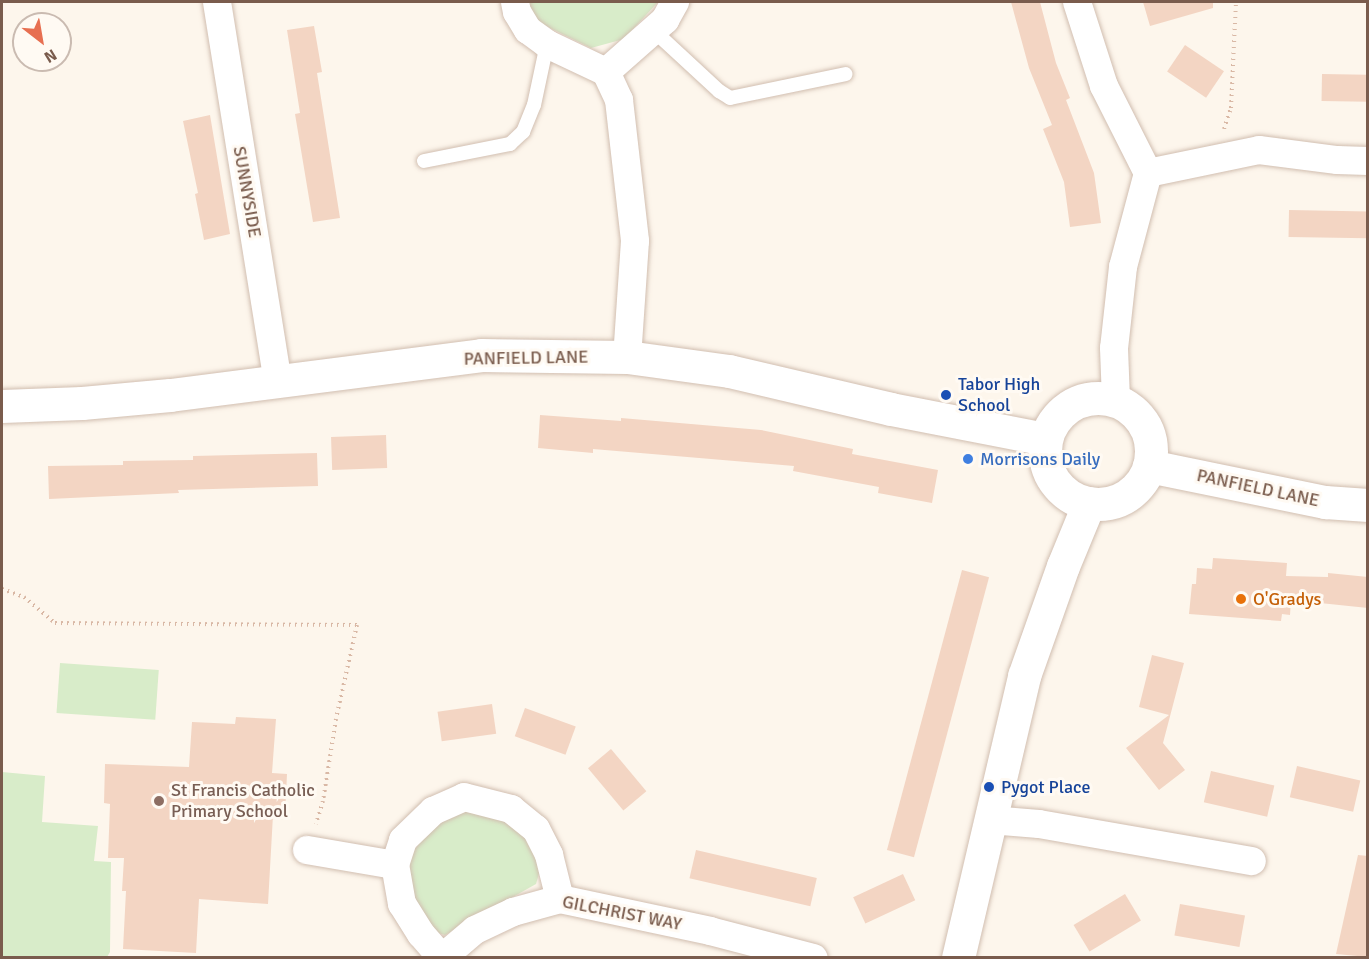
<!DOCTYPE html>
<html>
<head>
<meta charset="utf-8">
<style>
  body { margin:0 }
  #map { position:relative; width:1369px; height:959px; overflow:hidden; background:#fdf6ec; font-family:Signika,sans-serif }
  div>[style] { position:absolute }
  .green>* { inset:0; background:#d8ecc9; transform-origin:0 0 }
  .building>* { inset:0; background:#f3d5c3; transform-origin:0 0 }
  .path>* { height:4px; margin-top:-2px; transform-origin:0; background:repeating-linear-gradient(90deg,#d9b8a5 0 1.5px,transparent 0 6px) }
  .roads { filter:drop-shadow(0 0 2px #d1beb0) drop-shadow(0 0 2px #d1beb0) }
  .lane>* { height:14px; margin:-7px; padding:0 7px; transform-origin:7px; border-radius:7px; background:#fff }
  .street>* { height:28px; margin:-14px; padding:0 14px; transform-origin:14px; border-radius:14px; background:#fff }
  .secondary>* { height:33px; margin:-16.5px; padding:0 16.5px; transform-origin:16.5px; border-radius:16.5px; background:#fff }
  .secondary>.ring { margin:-16.5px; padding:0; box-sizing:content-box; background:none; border:33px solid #fff; border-radius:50% }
  .dots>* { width:16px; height:16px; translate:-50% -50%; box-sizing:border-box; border:3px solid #fffaf3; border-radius:50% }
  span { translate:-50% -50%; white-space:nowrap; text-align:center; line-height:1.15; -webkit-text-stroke:6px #fffaf3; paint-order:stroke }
  .street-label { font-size:18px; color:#7a5c4d }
  .transit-label { font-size:18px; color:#164399 }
  .left { translate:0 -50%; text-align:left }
  .shop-label { font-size:18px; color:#366cbe }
  .food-label { font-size:18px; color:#c56008 }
  .education-label { font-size:18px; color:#785e54 }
  .frame { position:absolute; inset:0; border:3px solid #7a5c4d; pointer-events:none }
  .north { position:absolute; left:12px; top:12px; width:60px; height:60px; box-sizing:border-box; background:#fffaf3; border:2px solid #cabbb1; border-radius:50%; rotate:149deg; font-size:16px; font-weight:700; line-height:24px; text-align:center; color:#7a5c4d }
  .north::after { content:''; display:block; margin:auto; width:21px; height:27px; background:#e76f51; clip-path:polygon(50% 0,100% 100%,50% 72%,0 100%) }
</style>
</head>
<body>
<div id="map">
  <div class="green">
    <i style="clip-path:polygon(517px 2px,658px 2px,624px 39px,591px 48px,517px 12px)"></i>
    <i style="left:60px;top:663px;width:99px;height:50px;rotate:4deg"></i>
    <i style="clip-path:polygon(2px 772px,45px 776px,42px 822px,98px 826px,94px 861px,111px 862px,110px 952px,107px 957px,2px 957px)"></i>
    <i style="clip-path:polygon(461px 811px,494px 816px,516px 827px,533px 846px,540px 870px,536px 884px,445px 935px,431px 931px,408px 889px,410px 856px,430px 828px)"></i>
  </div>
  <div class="building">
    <i style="clip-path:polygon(1011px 2px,1040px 2px,1056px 63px,1070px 98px,1066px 100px,1094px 173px,1101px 223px,1070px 227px,1064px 182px,1043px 129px,1052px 125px,1029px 68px)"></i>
    <i style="clip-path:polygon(1143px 2px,1213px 2px,1213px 8px,1150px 26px)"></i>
    <i style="clip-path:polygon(314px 26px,322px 72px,317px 73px,340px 218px,313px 222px,295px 114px,300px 113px,287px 30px)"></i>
    <i style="left:1185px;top:45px;width:47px;height:32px;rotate:34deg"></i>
    <i style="left:1322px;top:74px;width:46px;height:27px;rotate:1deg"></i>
    <i style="clip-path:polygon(210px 115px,230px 234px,204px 240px,195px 194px,198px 193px,183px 121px)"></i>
    <i style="left:1289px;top:210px;width:79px;height:27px;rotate:1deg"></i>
    <i style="clip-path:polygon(540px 415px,621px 421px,621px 418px,761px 430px,853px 449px,852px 454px,938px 470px,932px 503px,878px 493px,879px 487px,793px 471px,794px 466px,593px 449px,593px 453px,538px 448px)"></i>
    <i style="left:386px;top:435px;width:33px;height:55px;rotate:88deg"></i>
    <i style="clip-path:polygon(317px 453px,318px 486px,178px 490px,179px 493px,49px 499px,48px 466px,123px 465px,123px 461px,193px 460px,193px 456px)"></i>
    <i style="clip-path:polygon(1213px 558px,1287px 563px,1286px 576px,1328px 577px,1328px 573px,1368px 577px,1368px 608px,1291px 600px,1290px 615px,1282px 614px,1281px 621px,1189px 614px,1192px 584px,1196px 584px,1197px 568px,1212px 569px)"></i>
    <i style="left:962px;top:570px;width:28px;height:290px;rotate:15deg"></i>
    <i style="clip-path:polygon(1152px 655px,1184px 663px,1163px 743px,1185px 770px,1159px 790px,1126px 748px,1169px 715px,1139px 707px)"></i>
    <i style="left:492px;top:704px;width:30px;height:55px;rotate:82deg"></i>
    <i style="left:525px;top:708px;width:54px;height:30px;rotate:20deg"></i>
    <i style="clip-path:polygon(236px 717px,276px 719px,272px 773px,287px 774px,285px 815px,273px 815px,268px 904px,199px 899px,196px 953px,123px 949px,126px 891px,122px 891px,124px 858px,108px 858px,110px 804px,104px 803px,105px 764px,189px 767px,192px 722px,235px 724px)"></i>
    <i style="left:611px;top:749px;width:55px;height:30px;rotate:50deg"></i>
    <i style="left:1297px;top:766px;width:65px;height:32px;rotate:13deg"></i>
    <i style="left:1211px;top:771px;width:65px;height:32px;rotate:13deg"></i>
    <i style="left:696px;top:850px;width:124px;height:29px;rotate:13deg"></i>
    <i style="clip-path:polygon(1358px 855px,1368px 856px,1368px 957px,1336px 954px)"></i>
    <i style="left:903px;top:874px;width:29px;height:55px;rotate:65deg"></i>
    <i style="left:1125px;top:894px;width:31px;height:60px;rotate:59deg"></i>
    <i style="left:1180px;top:904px;width:66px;height:32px;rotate:10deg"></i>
  </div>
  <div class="path">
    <i style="left:1224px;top:129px;width:22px;rotate:-72deg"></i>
    <i style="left:1231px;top:108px;width:106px;rotate:-87.3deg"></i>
    <i style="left:2px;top:589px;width:23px;rotate:20deg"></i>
    <i style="left:24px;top:597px;width:40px;rotate:40deg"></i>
    <i style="left:55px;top:623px;width:302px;rotate:0.4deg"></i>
    <i style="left:357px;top:625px;width:96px;rotate:102.6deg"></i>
    <i style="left:336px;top:719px;width:83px;rotate:99deg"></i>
    <i style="left:323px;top:801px;width:24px;rotate:107deg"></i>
  </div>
  <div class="roads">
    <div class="lane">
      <i style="left:653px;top:30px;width:90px;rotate:42.7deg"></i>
      <i style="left:719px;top:91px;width:13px;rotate:32deg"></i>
      <i style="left:730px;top:98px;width:118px;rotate:-11.7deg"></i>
      <i style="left:424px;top:161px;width:88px;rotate:-11.2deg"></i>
      <i style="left:510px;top:144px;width:18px;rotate:-43deg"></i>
      <i style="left:523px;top:132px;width:29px;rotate:-68deg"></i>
      <i style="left:534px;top:105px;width:62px;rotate:-78deg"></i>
    </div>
    <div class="street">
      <i style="left:217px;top:2px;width:385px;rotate:80.9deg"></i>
      <i style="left:515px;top:2px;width:10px;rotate:79deg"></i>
      <i style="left:517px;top:12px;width:21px;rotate:59deg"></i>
      <i style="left:528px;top:30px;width:24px;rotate:36deg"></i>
      <i style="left:547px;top:44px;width:65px;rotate:25.4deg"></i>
      <i style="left:606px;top:72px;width:31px;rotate:65deg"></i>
      <i style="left:619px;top:100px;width:142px;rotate:83.5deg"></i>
      <i style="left:635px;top:241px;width:116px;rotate:93.9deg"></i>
      <i style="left:1077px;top:2px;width:88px;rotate:72.2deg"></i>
      <i style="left:1104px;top:86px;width:97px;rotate:63.2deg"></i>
      <i style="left:1148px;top:173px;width:97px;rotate:104.9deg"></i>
      <i style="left:1123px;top:267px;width:81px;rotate:96.3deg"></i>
      <i style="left:1114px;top:348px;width:52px;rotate:87.8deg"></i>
      <i style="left:606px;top:72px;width:79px;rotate:-41.4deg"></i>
      <i style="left:665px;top:20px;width:21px;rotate:-61deg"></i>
      <i style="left:1148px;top:173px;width:113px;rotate:-11.7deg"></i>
      <i style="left:1259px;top:150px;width:79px;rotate:7.3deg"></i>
      <i style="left:1337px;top:160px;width:31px;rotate:2deg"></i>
      <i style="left:990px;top:820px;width:49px;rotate:4.7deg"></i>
      <i style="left:1039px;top:824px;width:216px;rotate:9.9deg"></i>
      <i style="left:307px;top:850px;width:89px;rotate:9.7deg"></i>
      <i style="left:442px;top:958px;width:43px;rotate:-40.3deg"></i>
      <i style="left:475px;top:930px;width:42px;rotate:-25.3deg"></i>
      <i style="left:513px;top:912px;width:49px;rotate:-15.5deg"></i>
      <i style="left:560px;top:899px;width:153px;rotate:12deg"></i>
      <i style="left:710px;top:931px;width:107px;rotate:14.6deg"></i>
      <i style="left:442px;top:958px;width:32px;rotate:-131deg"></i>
      <i style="left:421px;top:934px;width:36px;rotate:-122deg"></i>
      <i style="left:402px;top:904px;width:40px;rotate:-100deg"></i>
      <i style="left:395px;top:865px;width:26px;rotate:-72deg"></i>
      <i style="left:403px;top:840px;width:42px;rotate:-44deg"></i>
      <i style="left:433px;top:811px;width:34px;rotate:-24deg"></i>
      <i style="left:464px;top:797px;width:49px;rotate:14.3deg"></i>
      <i style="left:511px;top:809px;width:32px;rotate:39deg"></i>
      <i style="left:536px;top:829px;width:29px;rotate:63deg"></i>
      <i style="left:549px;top:855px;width:45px;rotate:76deg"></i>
    </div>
    <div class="secondary">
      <i class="ring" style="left:1045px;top:398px;width:73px;height:73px"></i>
      <i style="left:2px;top:406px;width:80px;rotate:-2.1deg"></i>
      <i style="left:82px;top:403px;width:88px;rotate:-5.2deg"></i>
      <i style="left:170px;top:395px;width:314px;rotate:-7.3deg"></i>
      <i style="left:481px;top:355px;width:146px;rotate:0.8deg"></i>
      <i style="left:627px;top:357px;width:103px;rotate:7.8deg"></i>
      <i style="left:729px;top:371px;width:166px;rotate:13.2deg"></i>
      <i style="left:891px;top:409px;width:157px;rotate:11deg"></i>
      <i style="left:1149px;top:466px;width:180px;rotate:11.6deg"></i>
      <i style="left:1325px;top:502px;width:43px;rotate:4deg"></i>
      <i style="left:958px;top:958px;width:290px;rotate:-76.8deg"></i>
      <i style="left:1024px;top:676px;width:117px;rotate:-70.5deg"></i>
      <i style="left:1063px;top:566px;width:68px;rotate:-67.6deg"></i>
    </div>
  </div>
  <div class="dots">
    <i style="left:946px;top:395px;background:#1a4fb4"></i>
    <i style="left:968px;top:459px;background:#3f7fe0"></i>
    <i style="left:1241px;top:599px;background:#e8710a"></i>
    <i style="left:989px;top:787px;background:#1a4fb4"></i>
    <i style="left:159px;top:801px;background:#8d6e63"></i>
  </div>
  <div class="street-label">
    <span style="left:247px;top:192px;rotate:80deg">SUNNYSIDE</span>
    <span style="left:526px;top:358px;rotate:-1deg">PANFIELD LANE</span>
    <span style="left:1258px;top:488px;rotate:12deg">PANFIELD LANE</span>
    <span style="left:622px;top:913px;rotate:11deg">GILCHRIST WAY</span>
  </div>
  <div class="transit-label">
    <span class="left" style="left:958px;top:395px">Tabor High<br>School</span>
    <span class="left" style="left:1001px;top:787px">Pygot Place</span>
  </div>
  <div class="shop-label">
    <span class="left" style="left:980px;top:459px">Morrisons Daily</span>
  </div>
  <div class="food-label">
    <span class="left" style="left:1253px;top:599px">O'Gradys</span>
  </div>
  <div class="education-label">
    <span class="left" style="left:171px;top:801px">St Francis Catholic<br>Primary School</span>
  </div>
  <div class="frame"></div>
  <div class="north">N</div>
</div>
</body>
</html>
